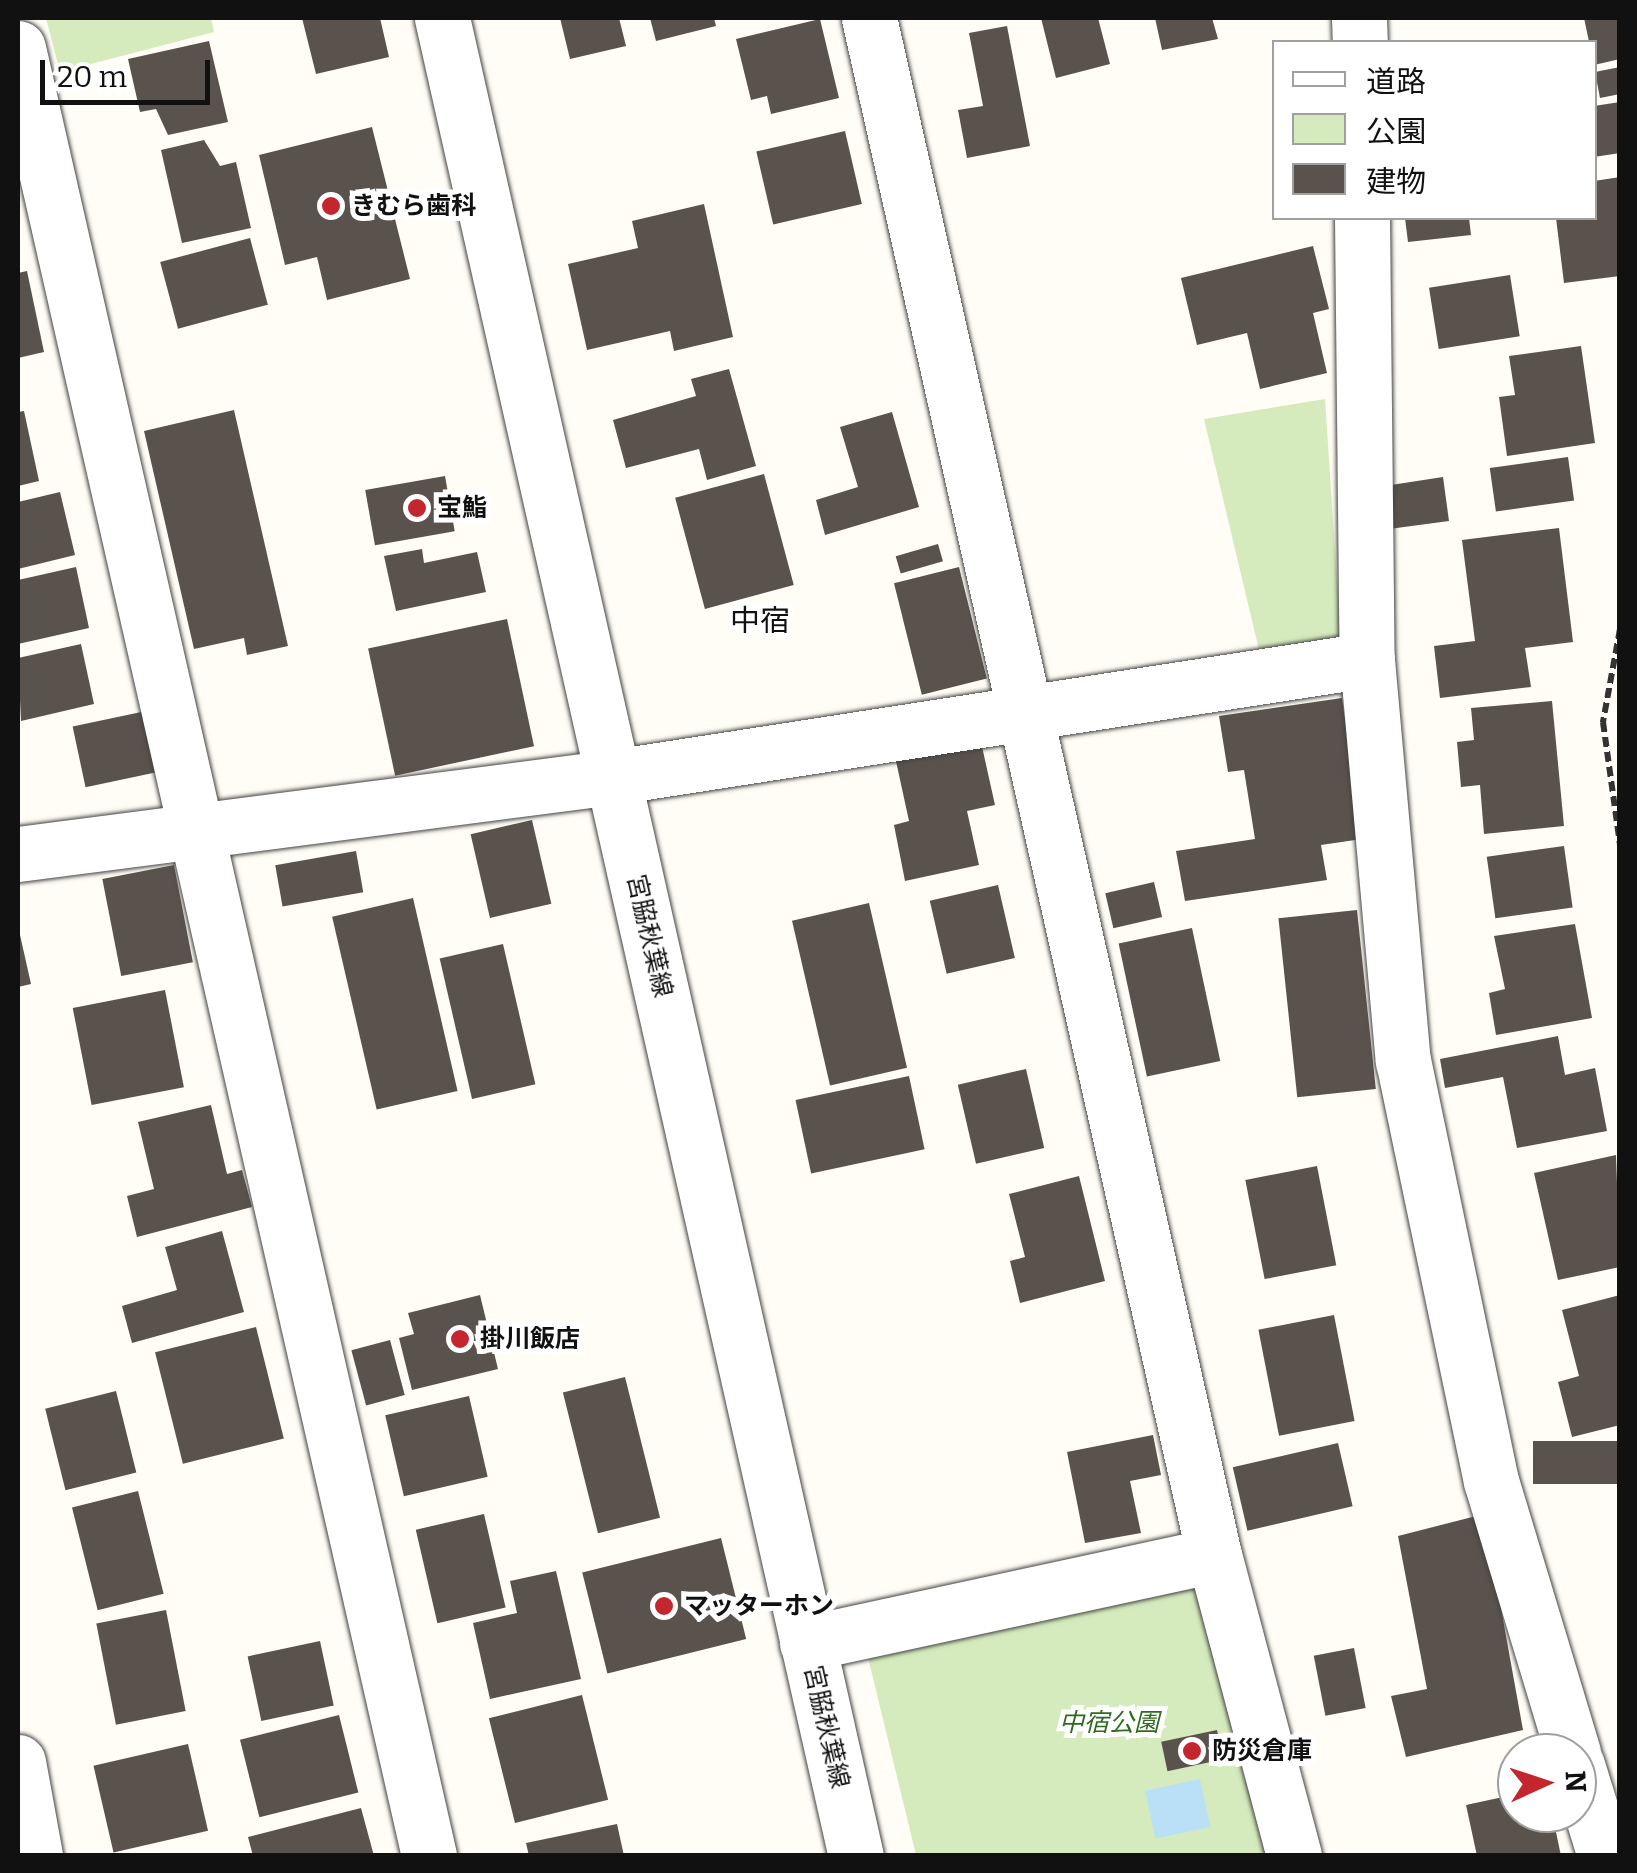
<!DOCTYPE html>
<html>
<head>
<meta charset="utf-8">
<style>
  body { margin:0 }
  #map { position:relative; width:1637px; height:1873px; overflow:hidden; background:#fffdf5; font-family:Bitter,"Noto Sans JP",serif }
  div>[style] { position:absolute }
  .green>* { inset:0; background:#d5ebbd }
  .water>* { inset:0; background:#b9e0f7; transform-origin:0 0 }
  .building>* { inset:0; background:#5a524d; transform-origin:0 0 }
  .path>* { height:6px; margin-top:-3px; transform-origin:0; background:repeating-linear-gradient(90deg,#333 0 10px,transparent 0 15px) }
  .roads { filter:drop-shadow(0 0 2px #444) drop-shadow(0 0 2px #444) }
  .minor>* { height:55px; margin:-27.5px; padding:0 27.5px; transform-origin:27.5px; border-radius:27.5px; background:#fff }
  .dots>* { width:28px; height:28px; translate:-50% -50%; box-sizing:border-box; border:5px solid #fff; border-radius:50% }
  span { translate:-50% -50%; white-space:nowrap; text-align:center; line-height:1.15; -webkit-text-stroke:10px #fff; paint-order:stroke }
  .poi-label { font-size:25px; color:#111; font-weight:700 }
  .left { translate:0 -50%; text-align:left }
  .street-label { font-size:25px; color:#111 }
  .park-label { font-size:25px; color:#2f6b1f; font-style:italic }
  .quarter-label { font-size:30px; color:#111 }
  .frame { position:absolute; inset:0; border:20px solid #111; pointer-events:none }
  .legend { position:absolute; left:1272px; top:40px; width:325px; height:180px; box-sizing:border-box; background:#fff; border:2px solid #a0a0a0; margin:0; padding:12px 18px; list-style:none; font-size:30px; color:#111 }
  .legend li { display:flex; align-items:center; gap:20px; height:50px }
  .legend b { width:50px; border:2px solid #a0a0a0 }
  .north { position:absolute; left:1497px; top:1733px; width:100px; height:100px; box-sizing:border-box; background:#fff; border:2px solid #a0a0a0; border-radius:50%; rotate:87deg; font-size:28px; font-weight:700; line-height:40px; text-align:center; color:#111 }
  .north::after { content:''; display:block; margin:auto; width:35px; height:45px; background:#c4262e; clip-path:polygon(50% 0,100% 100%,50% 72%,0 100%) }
  .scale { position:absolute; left:40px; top:60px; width:170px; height:45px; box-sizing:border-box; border:5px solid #111; border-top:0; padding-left:12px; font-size:30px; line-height:35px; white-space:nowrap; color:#111; -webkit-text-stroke:8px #fff; paint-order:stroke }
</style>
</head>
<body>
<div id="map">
  <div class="green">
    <i style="clip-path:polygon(46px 18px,211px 18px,214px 32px,60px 72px)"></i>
    <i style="clip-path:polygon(1325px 399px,1341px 641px,1259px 650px,1204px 419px)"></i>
    <i style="clip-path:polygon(1204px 1567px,1284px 1855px,916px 1855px,864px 1641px)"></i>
  </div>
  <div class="water">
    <i style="left:1200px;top:1779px;width:49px;height:56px;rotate:78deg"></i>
  </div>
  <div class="building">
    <i style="clip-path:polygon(302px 18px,380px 18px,389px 57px,316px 74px)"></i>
    <i style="clip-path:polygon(560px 18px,619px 18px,626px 46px,570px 59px)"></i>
    <i style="clip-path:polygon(650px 18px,714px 18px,716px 26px,656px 41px)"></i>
    <i style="clip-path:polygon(1041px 18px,1098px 18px,1110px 64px,1056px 78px)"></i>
    <i style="clip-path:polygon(1155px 18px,1212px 18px,1218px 39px,1162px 50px)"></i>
    <i style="clip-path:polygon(1584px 18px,1620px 18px,1620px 59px,1594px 65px)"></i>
    <i style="clip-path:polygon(820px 19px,839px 98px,771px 114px,767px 96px,751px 100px,736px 39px)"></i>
    <i style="clip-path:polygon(1007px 26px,1030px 146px,967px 158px,958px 110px,983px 106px,969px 33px)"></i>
    <i style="clip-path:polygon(209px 41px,228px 122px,168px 135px,156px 109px,140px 112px,128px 59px)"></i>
    <i style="clip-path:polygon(1620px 67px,1620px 94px,1600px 98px,1595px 72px)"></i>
    <i style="clip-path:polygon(1620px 102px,1620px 153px,1594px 157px,1594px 106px)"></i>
    <i style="clip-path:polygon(372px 127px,410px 279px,327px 300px,317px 257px,285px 265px,259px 155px)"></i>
    <i style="left:845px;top:131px;width:75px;height:91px;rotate:77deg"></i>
    <i style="clip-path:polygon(204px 140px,220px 166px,236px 162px,251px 228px,182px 243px,161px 150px)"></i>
    <i style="clip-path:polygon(1620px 177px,1620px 276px,1564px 283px,1556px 218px,1594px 218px,1594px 181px)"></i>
    <i style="clip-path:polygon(704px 204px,733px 337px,674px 351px,670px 331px,587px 350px,568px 264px,638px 248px,632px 221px)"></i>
    <i style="clip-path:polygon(1405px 218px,1469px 218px,1471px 235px,1408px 242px)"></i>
    <i style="left:250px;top:238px;width:69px;height:93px;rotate:75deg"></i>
    <i style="clip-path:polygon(1313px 246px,1329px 309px,1313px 313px,1327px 373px,1260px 389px,1247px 333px,1197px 345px,1181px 278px)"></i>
    <i style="clip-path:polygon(27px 271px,44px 352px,18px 358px,18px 273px)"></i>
    <i style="left:1510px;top:275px;width:62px;height:82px;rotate:81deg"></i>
    <i style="clip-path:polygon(1581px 346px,1595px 443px,1507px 456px,1499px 397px,1515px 395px,1509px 356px)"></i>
    <i style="clip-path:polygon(729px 369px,756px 466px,707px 480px,699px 449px,626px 468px,613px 420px,696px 396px,691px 379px)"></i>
    <i style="clip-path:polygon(234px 410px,288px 646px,247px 655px,244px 638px,194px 649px,144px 431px)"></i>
    <i style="clip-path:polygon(24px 411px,39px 481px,18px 486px,18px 412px)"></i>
    <i style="clip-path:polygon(892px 412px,919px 507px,825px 535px,816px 500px,858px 487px,840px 427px)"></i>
    <i style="left:1568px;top:457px;width:44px;height:79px;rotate:82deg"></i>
    <i style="left:764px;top:474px;width:115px;height:92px;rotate:75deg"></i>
    <i style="left:445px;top:476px;width:56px;height:81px;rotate:80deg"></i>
    <i style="clip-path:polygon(1443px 477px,1449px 521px,1389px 529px,1391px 485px)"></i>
    <i style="clip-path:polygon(60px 492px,75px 555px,18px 569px,18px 502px)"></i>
    <i style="clip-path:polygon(1559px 528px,1573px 642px,1525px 648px,1531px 687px,1440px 698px,1434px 646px,1475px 641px,1462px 540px)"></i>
    <i style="left:938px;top:544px;width:18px;height:44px;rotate:74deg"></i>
    <i style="clip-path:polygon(422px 549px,424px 563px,477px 552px,486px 592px,396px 611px,384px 556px)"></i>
    <i style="clip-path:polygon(76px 567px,89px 628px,18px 644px,18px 580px)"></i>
    <i style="left:959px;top:567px;width:115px;height:67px;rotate:76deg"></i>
    <i style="left:507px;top:619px;width:130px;height:142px;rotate:78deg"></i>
    <i style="clip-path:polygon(81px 644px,94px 704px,21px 721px,18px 658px)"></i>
    <i style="clip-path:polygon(1342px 698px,1362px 839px,1321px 845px,1327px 880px,1185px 901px,1176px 851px,1255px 839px,1244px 770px,1228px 772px,1219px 716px)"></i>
    <i style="clip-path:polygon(1552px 701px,1564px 826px,1484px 834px,1480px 785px,1461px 787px,1457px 742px,1474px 740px,1471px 708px)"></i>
    <i style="left:146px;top:711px;width:62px;height:75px;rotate:78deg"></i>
    <i style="clip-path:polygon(979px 733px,995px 805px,967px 811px,979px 865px,905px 881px,894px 825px,909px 821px,894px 752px)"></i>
    <i style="left:532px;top:820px;width:86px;height:63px;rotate:77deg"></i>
    <i style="left:1564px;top:846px;width:62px;height:78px;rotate:82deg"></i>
    <i style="left:356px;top:851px;width:42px;height:82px;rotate:80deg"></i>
    <i style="left:174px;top:865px;width:99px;height:73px;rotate:79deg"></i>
    <i style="left:1154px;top:882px;width:36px;height:50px;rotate:77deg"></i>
    <i style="left:998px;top:885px;width:75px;height:70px;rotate:77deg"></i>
    <i style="left:413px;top:898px;width:198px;height:83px;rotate:77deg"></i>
    <i style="left:869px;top:903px;width:169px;height:79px;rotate:77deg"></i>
    <i style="left:1357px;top:910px;width:180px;height:79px;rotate:84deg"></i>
    <i style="clip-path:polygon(1575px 924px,1592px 1018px,1496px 1035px,1489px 993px,1505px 989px,1494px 936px)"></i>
    <i style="clip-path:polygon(18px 926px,31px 984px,18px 987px)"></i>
    <i style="left:1192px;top:928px;width:136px;height:75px;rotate:78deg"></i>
    <i style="left:503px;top:944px;width:144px;height:65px;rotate:77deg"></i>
    <i style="left:165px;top:990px;width:99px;height:94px;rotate:79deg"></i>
    <i style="clip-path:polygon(1558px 1036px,1565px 1075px,1595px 1068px,1607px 1131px,1517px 1148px,1503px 1077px,1445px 1088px,1440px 1059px)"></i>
    <i style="left:1026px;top:1069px;width:81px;height:70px;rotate:77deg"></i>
    <i style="left:909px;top:1076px;width:75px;height:116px;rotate:78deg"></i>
    <i style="clip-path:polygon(211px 1105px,227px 1174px,242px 1170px,252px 1207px,137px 1237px,127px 1196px,154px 1189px,138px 1122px)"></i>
    <i style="clip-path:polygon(1616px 1155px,1620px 1267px,1558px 1280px,1534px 1173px)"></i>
    <i style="left:1317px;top:1166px;width:101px;height:73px;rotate:79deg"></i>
    <i style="clip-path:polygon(1079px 1176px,1105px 1281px,1020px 1303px,1010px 1261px,1025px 1257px,1009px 1194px)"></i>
    <i style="clip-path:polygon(222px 1231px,244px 1312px,132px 1343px,122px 1306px,177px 1290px,165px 1247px)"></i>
    <i style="clip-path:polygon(480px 1295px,498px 1369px,412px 1390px,399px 1338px,414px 1334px,408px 1313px)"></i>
    <i style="clip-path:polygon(1620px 1295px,1620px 1425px,1572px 1437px,1558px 1382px,1579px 1376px,1562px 1310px)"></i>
    <i style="left:1334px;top:1315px;width:108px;height:77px;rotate:79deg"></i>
    <i style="left:256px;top:1327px;width:115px;height:104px;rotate:76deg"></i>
    <i style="left:390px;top:1340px;width:57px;height:40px;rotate:75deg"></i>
    <i style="left:625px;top:1377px;width:145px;height:64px;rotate:76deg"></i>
    <i style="left:116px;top:1391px;width:84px;height:73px;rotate:76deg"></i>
    <i style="left:469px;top:1396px;width:83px;height:86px;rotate:77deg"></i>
    <i style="clip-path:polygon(1153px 1435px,1161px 1475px,1130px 1481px,1141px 1533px,1085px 1543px,1067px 1452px)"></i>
    <i style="left:1620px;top:1441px;width:43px;height:87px;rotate:90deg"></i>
    <i style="left:1338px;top:1443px;width:65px;height:108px;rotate:77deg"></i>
    <i style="left:138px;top:1491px;width:106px;height:68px;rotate:76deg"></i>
    <i style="left:484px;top:1514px;width:96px;height:70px;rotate:77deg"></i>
    <i style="clip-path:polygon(1484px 1514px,1523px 1730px,1406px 1757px,1391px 1696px,1427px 1689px,1398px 1536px)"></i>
    <i style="left:721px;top:1538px;width:104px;height:143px;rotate:76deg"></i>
    <i style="clip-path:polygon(556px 1571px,581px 1679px,490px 1699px,473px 1623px,517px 1613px,510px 1581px)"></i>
    <i style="left:166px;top:1610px;width:103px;height:71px;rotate:79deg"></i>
    <i style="left:320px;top:1641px;width:66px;height:74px;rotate:78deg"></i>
    <i style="left:1354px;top:1648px;width:61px;height:41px;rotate:79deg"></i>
    <i style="left:582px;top:1695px;width:108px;height:96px;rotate:76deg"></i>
    <i style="left:339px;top:1715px;width:80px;height:102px;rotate:76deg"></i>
    <i style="left:1217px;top:1730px;width:30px;height:57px;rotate:78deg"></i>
    <i style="left:188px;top:1744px;width:89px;height:97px;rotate:77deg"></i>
    <i style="clip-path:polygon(1517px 1794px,1517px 1813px,1552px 1813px,1561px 1856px,1477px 1856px,1466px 1805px)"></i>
    <i style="clip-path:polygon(361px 1808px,374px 1856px,253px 1856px,248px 1837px)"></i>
    <i style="clip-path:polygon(617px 1824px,624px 1856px,529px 1856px,526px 1843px)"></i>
  </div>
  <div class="path">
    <i style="left:1620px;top:629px;width:95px;rotate:100.4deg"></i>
    <i style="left:1603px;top:722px;width:124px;rotate:82.1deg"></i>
  </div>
  <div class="roads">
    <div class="minor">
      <i style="left:442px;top:18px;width:1884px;rotate:77.31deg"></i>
      <i style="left:869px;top:18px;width:1575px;rotate:77.35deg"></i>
      <i style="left:1214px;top:1555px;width:311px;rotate:75.1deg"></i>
      <i style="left:1359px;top:18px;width:24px;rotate:88deg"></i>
      <i style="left:18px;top:48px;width:1854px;rotate:77.19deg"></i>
      <i style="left:1362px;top:218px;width:442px;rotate:89.4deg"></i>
      <i style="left:1367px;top:660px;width:402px;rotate:84.9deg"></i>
      <i style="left:1403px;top:1060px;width:430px;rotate:78.2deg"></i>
      <i style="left:1491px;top:1481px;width:284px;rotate:73.2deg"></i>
      <i style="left:18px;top:854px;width:600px;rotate:-7.37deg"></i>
      <i style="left:613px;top:777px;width:763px;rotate:-8.82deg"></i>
      <i style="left:807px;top:1643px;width:416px;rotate:-12.2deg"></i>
      <i style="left:18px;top:1762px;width:96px;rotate:79.7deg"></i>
      <i style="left:1577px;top:1765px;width:95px;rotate:72.9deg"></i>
    </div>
  </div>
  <div class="dots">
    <i style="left:331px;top:206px;background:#c4262e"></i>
    <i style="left:417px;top:508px;background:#c4262e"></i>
    <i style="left:460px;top:1339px;background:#c4262e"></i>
    <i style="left:664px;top:1606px;background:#c4262e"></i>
    <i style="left:1192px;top:1751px;background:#c4262e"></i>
  </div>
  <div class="poi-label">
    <span class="left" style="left:351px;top:206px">きむら歯科</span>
    <span class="left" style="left:437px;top:508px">宝鮨</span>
    <span class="left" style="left:480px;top:1339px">掛川飯店</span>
    <span class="left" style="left:684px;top:1606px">マッターホン</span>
    <span class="left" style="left:1212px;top:1751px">防災倉庫</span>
  </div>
  <div class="street-label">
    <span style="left:649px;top:936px;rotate:77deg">宮脇秋葉線</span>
    <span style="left:826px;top:1727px;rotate:77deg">宮脇秋葉線</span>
  </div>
  <div class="park-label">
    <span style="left:1109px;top:1723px">中宿公園</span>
  </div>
  <div class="quarter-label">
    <span style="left:760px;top:621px">中宿</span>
  </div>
  <div class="frame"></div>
  <ul class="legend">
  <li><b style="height:12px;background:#fff"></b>道路</li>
  <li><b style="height:28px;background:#d5ebbd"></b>公園</li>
  <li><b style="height:28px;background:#5a524d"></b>建物</li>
  </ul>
  <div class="north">N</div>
  <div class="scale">20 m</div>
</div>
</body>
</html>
